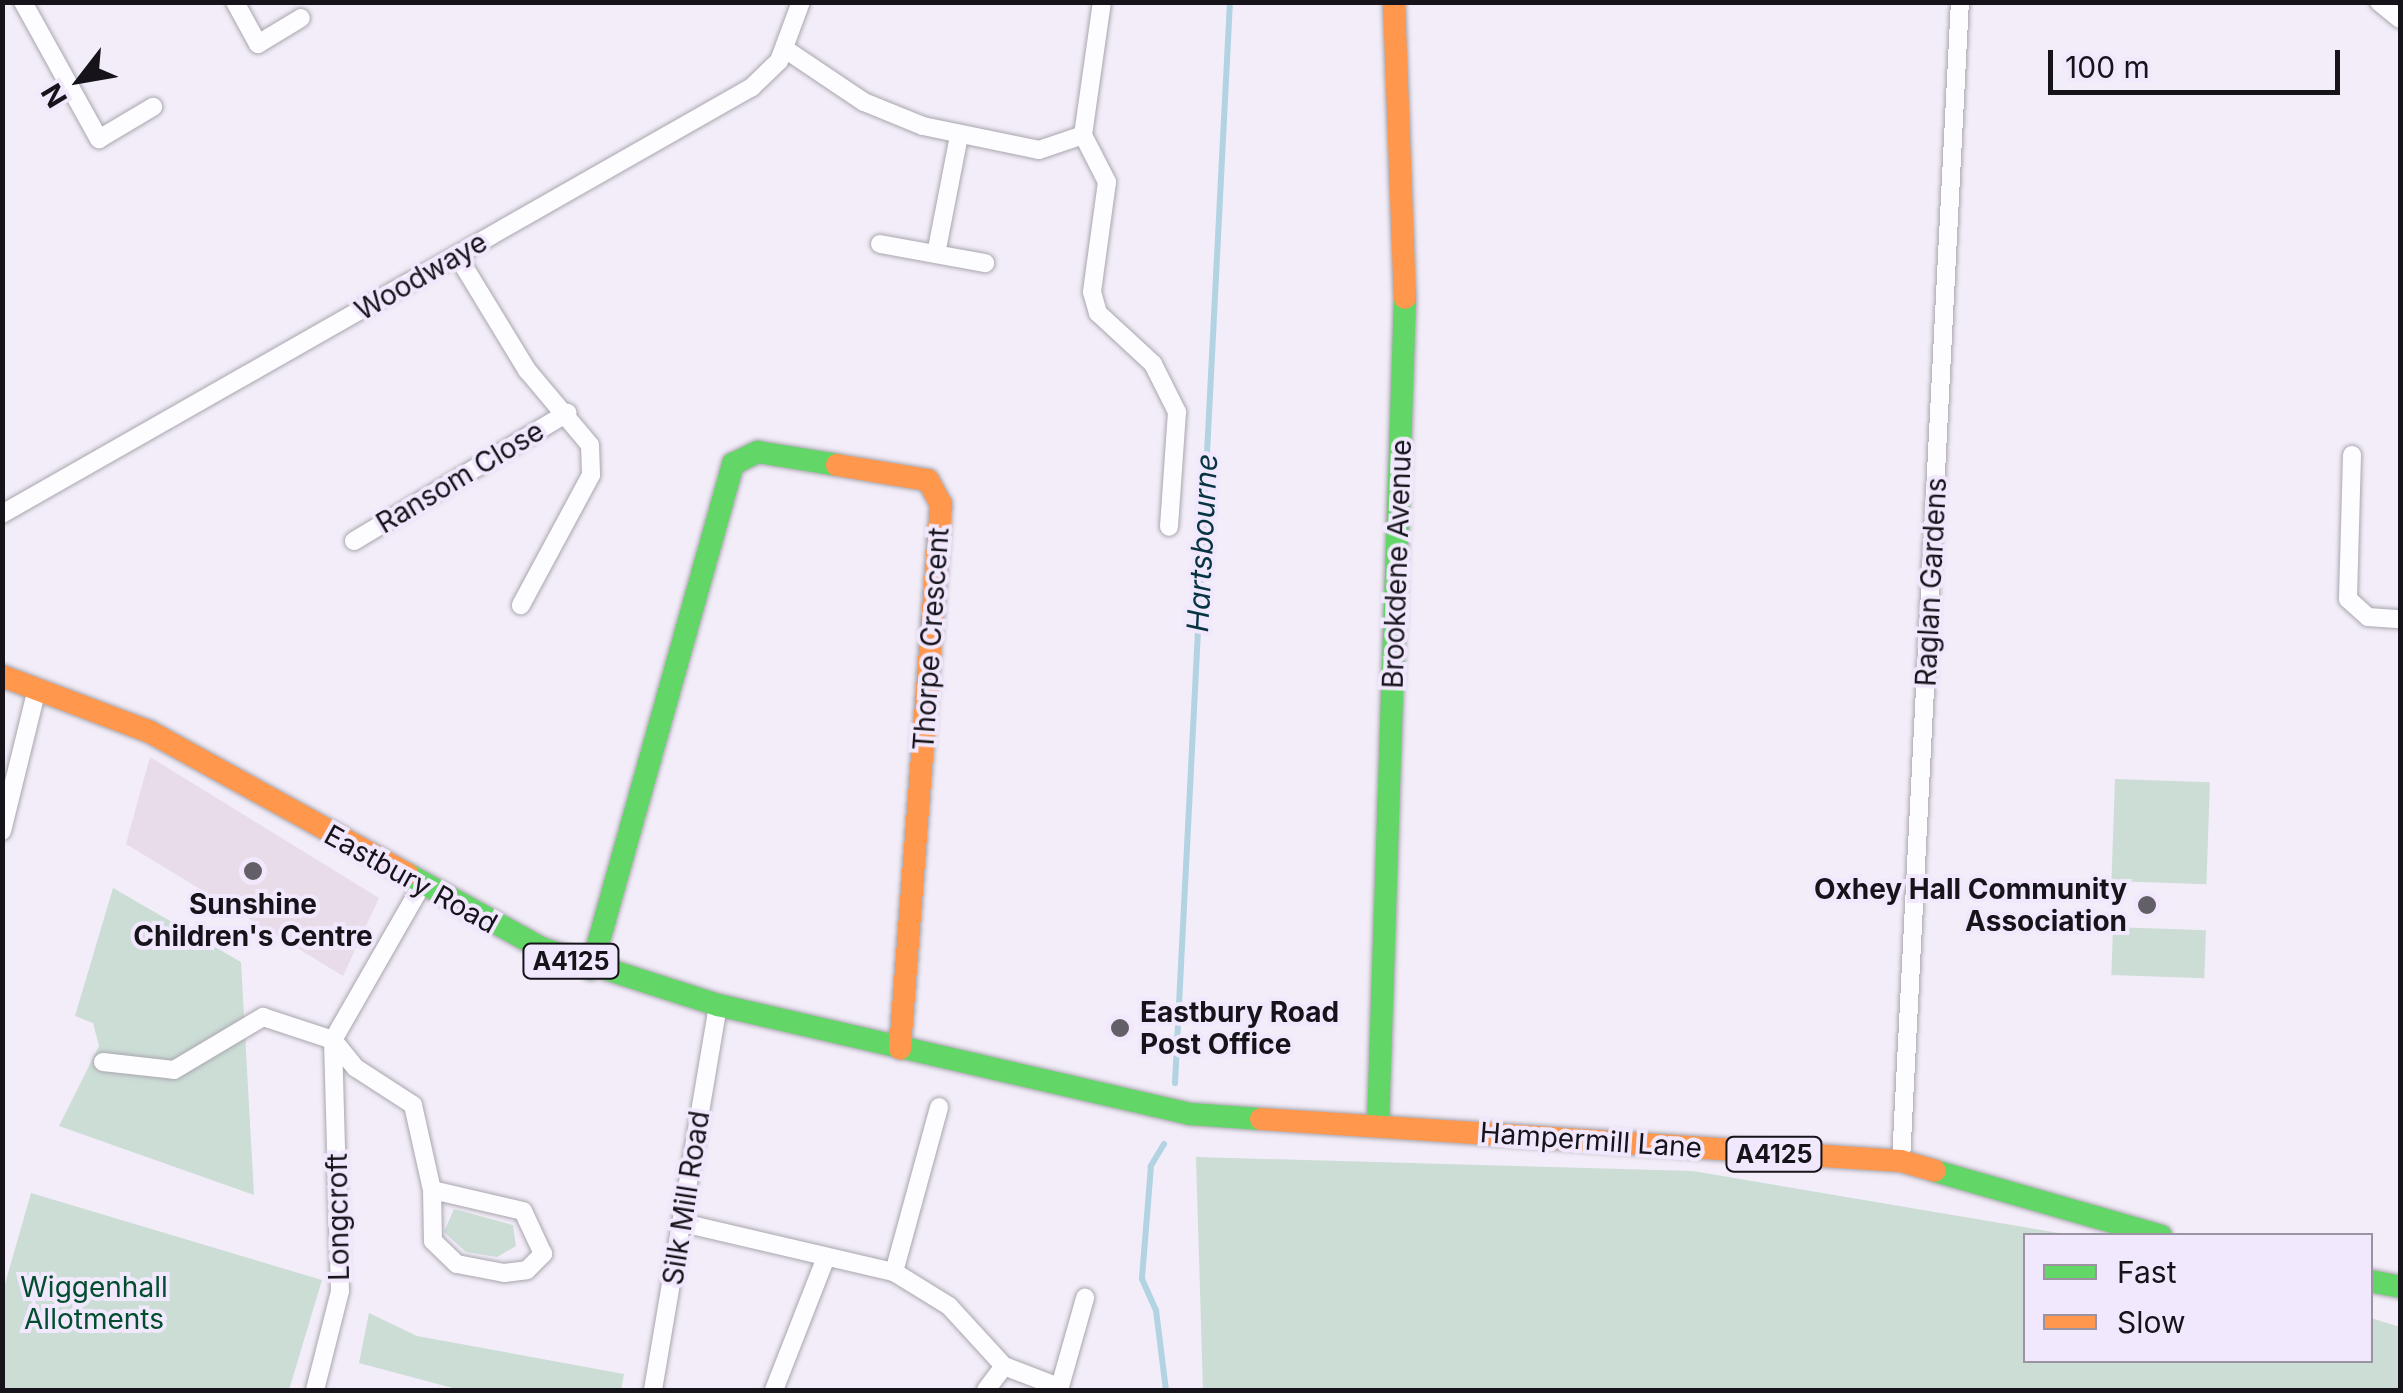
<!DOCTYPE html>
<html>
<head>
<meta charset="utf-8">
<style>
  body { margin:0 }
  #map { position:relative; width:2403px; height:1393px; overflow:hidden; background:#f2edf8; font-family:Inter,sans-serif }
  div>[style] { position:absolute }
  .education>* { inset:0; background:#e8dce8 }
  .green>* { inset:0; background:#ccddd6; transform-origin:0 0 }
  .stream>* { height:6px; margin:-3px; padding:0 3px; transform-origin:3px; border-radius:3px; background:#b2d3e2 }
  .roads { filter:drop-shadow(0 0 2px #a9a6ae) drop-shadow(0 0 2px #a9a6ae) }
  .street>* { height:18px; margin:-9px; padding:0 9px; transform-origin:9px; border-radius:9px; background:#fdfcfe }
  .fast>* { height:22px; margin:-11px; padding:0 11px; transform-origin:11px; border-radius:11px; background:#63d668 }
  .slow>* { height:22px; margin:-11px; padding:0 11px; transform-origin:11px; border-radius:11px; background:#ff974d }
  .dots>* { width:28px; height:28px; translate:-50% -50%; box-sizing:border-box; border:5px solid #f1e8fd; border-radius:50% }
  span { translate:-50% -50%; white-space:nowrap; text-align:center; line-height:1.15; -webkit-text-stroke:8px #f1e8fd; paint-order:stroke }
  .shield-label span { padding:2px 8px; background:#f1e8fd; border:2px solid; border-radius:8px; -webkit-text-stroke-width:0 }
  .shield-label { font-size:25px; color:#16131a; font-weight:700 }
  .street-label { font-size:28px; color:#16131a }
  .poi-label { font-size:28px; color:#16131a; font-weight:700 }
  .right { translate:-100% -50%; text-align:right }
  .left { translate:0 -50%; text-align:left }
  .park-label { font-size:28px; color:#014d2e }
  .water-label { font-size:30px; color:#063441; font-style:italic }
  .frame { position:absolute; inset:0; border:5px solid #16131a; pointer-events:none }
  .legend { position:absolute; left:2023px; top:1233px; width:350px; height:130px; box-sizing:border-box; background:#f1e8fd; border:2px solid #9993a2; margin:0; padding:12px 18px; list-style:none; font-size:30px; color:#16131a }
  .legend li { display:flex; align-items:center; gap:20px; height:50px }
  .legend b { width:50px; border:2px solid #9993a2 }
  .north { position:absolute; left:30px; top:30px; width:100px; height:100px; -webkit-text-stroke:8px #f1e8fd; paint-order:stroke; rotate:239deg; font-size:28px; font-weight:700; line-height:40px; text-align:center; color:#16131a }
  .north::after { content:''; display:block; margin:auto; width:35px; height:45px; background:#16131a; clip-path:polygon(50% 0,100% 100%,50% 72%,0 100%) }
  .scale { position:absolute; left:2048px; top:50px; width:292px; height:45px; box-sizing:border-box; border:5px solid #16131a; border-top:0; padding-left:12px; font-size:30px; line-height:35px; white-space:nowrap; color:#16131a; -webkit-text-stroke:8px #f1e8fd; paint-order:stroke }
</style>
</head>
<body>
<div id="map">
  <div class="education">
    <i style="clip-path:polygon(150px 757px,379px 898px,343px 976px,126px 844px)"></i>
  </div>
  <div class="green">
    <i style="left:2115px;top:779px;width:95px;height:102px;rotate:2deg"></i>
    <i style="clip-path:polygon(113px 888px,241px 962px,254px 1195px,59px 1126px,99px 1046px,93px 1023px,75px 1016px)"></i>
    <i style="left:2113px;top:927px;width:93px;height:48px;rotate:2deg"></i>
    <i style="clip-path:polygon(1196px 1157px,1693px 1171px,2071px 1235px,2026px 1236px,2026px 1360px,2370px 1360px,2371px 1318px,2400px 1327px,2400px 1390px,1203px 1390px)"></i>
    <i style="clip-path:polygon(31px 1193px,322px 1280px,289px 1390px,3px 1389px,3px 1291px)"></i>
    <i style="clip-path:polygon(454px 1209px,513px 1225px,516px 1246px,497px 1257px,466px 1252px,444px 1232px)"></i>
    <i style="clip-path:polygon(369px 1313px,417px 1336px,624px 1374px,621px 1390px,460px 1390px,359px 1363px)"></i>
  </div>
  <div class="stream">
    <i style="left:1175px;top:1083px;width:1082px;rotate:-87.09deg"></i>
    <i style="left:1164px;top:1144px;width:26px;rotate:121deg"></i>
    <i style="left:1151px;top:1166px;width:113px;rotate:94.6deg"></i>
    <i style="left:1142px;top:1279px;width:34px;rotate:66deg"></i>
    <i style="left:1156px;top:1310px;width:81px;rotate:82.9deg"></i>
  </div>
  <div class="roads">
    <div class="street">
      <i style="left:23px;top:2px;width:157px;rotate:61deg"></i>
      <i style="left:99px;top:139px;width:63px;rotate:-30.7deg"></i>
      <i style="left:235px;top:2px;width:48px;rotate:61.3deg"></i>
      <i style="left:258px;top:44px;width:50px;rotate:-31.2deg"></i>
      <i style="left:2379px;top:2px;width:27px;rotate:39deg"></i>
      <i style="left:785px;top:49px;width:95px;rotate:33.9deg"></i>
      <i style="left:864px;top:102px;width:64px;rotate:22.1deg"></i>
      <i style="left:923px;top:126px;width:118px;rotate:11.7deg"></i>
      <i style="left:1039px;top:150px;width:46px;rotate:-18.8deg"></i>
      <i style="left:1083px;top:135px;width:53px;rotate:62.9deg"></i>
      <i style="left:1107px;top:182px;width:111px;rotate:97.8deg"></i>
      <i style="left:1092px;top:292px;width:22px;rotate:74deg"></i>
      <i style="left:1098px;top:313px;width:75px;rotate:42.8deg"></i>
      <i style="left:1153px;top:364px;width:54px;rotate:63.4deg"></i>
      <i style="left:1177px;top:412px;width:115px;rotate:94deg"></i>
      <i style="left:1083px;top:135px;width:134px;rotate:-81.9deg"></i>
      <i style="left:880px;top:244px;width:107px;rotate:10.3deg"></i>
      <i style="left:936px;top:254px;width:120px;rotate:-79deg"></i>
      <i style="left:457px;top:255px;width:135px;rotate:58.7deg"></i>
      <i style="left:527px;top:370px;width:98px;rotate:50deg"></i>
      <i style="left:590px;top:445px;width:30px;rotate:88deg"></i>
      <i style="left:591px;top:475px;width:148px;rotate:118.3deg"></i>
      <i style="left:2352px;top:455px;width:144px;rotate:91.6deg"></i>
      <i style="left:2348px;top:599px;width:27px;rotate:42deg"></i>
      <i style="left:2368px;top:617px;width:32px;rotate:4deg"></i>
      <i style="left:2px;top:514px;width:863px;rotate:-29.65deg"></i>
      <i style="left:752px;top:87px;width:37px;rotate:-44deg"></i>
      <i style="left:779px;top:61px;width:63px;rotate:-69.6deg"></i>
      <i style="left:354px;top:541px;width:249px;rotate:-31deg"></i>
      <i style="left:2px;top:831px;width:147px;rotate:-76.2deg"></i>
      <i style="left:103px;top:1062px;width:71px;rotate:6.4deg"></i>
      <i style="left:174px;top:1070px;width:104px;rotate:-30.8deg"></i>
      <i style="left:263px;top:1017px;width:74px;rotate:18.2deg"></i>
      <i style="left:333px;top:1040px;width:36px;rotate:51deg"></i>
      <i style="left:356px;top:1068px;width:68px;rotate:33deg"></i>
      <i style="left:413px;top:1105px;width:87px;rotate:77.4deg"></i>
      <i style="left:432px;top:1190px;width:51px;rotate:88.9deg"></i>
      <i style="left:433px;top:1241px;width:33px;rotate:44deg"></i>
      <i style="left:457px;top:1264px;width:48px;rotate:10.8deg"></i>
      <i style="left:504px;top:1273px;width:23px;rotate:-7deg"></i>
      <i style="left:527px;top:1270px;width:23px;rotate:-45deg"></i>
      <i style="left:543px;top:1254px;width:47px;rotate:-114.9deg"></i>
      <i style="left:523px;top:1211px;width:93px;rotate:-167deg"></i>
      <i style="left:1901px;top:1161px;width:1161px;rotate:-87.09deg"></i>
      <i style="left:683px;top:1223px;width:217px;rotate:13.1deg"></i>
      <i style="left:894px;top:1272px;width:65px;rotate:31.7deg"></i>
      <i style="left:949px;top:1306px;width:81px;rotate:47.5deg"></i>
      <i style="left:1004px;top:1366px;width:59px;rotate:20.9deg"></i>
      <i style="left:894px;top:1272px;width:171px;rotate:-74.7deg"></i>
      <i style="left:315px;top:1390px;width:102px;rotate:-75.8deg"></i>
      <i style="left:340px;top:1291px;width:251px;rotate:-91.6deg"></i>
      <i style="left:333px;top:1040px;width:175px;rotate:-60.2deg"></i>
      <i style="left:653px;top:1390px;width:390px;rotate:-80.4deg"></i>
      <i style="left:774px;top:1390px;width:140px;rotate:-68.6deg"></i>
      <i style="left:986px;top:1390px;width:30px;rotate:-53deg"></i>
      <i style="left:1059px;top:1390px;width:96px;rotate:-74.2deg"></i>
    </div>
    <div class="fast">
      <i style="left:407px;top:874px;width:153px;rotate:28.9deg"></i>
      <i style="left:541px;top:948px;width:186px;rotate:17.9deg"></i>
      <i style="left:718px;top:1005px;width:484px;rotate:13deg"></i>
      <i style="left:1190px;top:1114px;width:71px;rotate:4deg"></i>
      <i style="left:591px;top:969px;width:525px;rotate:-74.29deg"></i>
      <i style="left:733px;top:464px;width:28px;rotate:-26deg"></i>
      <i style="left:758px;top:452px;width:80px;rotate:9.3deg"></i>
      <i style="left:1378px;top:1125px;width:827px;rotate:-88.13deg"></i>
      <i style="left:1935px;top:1171px;width:235px;rotate:16deg"></i>
      <i style="left:2370px;top:1281px;width:31px;rotate:11deg"></i>
    </div>
    <div class="slow">
      <i style="left:1394px;top:2px;width:296px;rotate:87.9deg"></i>
      <i style="left:837px;top:465px;width:92px;rotate:9.4deg"></i>
      <i style="left:928px;top:480px;width:27px;rotate:62deg"></i>
      <i style="left:941px;top:504px;width:546px;rotate:94.31deg"></i>
      <i style="left:2px;top:676px;width:158px;rotate:20.7deg"></i>
      <i style="left:150px;top:732px;width:294px;rotate:28.9deg"></i>
      <i style="left:1261px;top:1119px;width:641px;rotate:3.75deg"></i>
      <i style="left:1901px;top:1161px;width:35px;rotate:16deg"></i>
    </div>
  </div>
  <div class="dots">
    <i style="left:253px;top:871px;background:#635f68"></i>
    <i style="left:2147px;top:905px;background:#635f68"></i>
    <i style="left:1120px;top:1028px;background:#635f68"></i>
  </div>
  <div class="shield-label">
    <span style="left:571px;top:961px">A4125</span>
    <span style="left:1774px;top:1154px">A4125</span>
  </div>
  <div class="street-label">
    <span style="left:421px;top:276px;rotate:-30deg">Woodwaye</span>
    <span style="left:460px;top:477px;rotate:-31deg">Ransom Close</span>
    <span style="left:1397px;top:564px;rotate:-88deg">Brookdene Avenue</span>
    <span style="left:1931px;top:582px;rotate:-87deg">Raglan Gardens</span>
    <span style="left:931px;top:639px;rotate:-86deg">Thorpe Crescent</span>
    <span style="left:411px;top:879px;rotate:29deg">Eastbury Road</span>
    <span style="left:1591px;top:1140px;rotate:4deg">Hampermill Lane</span>
    <span style="left:686px;top:1198px;rotate:-81deg">Silk Mill Road</span>
    <span style="left:338px;top:1217px;rotate:-91deg">Longcroft</span>
  </div>
  <div class="poi-label">
    <span class="right" style="left:2127px;top:905px">Oxhey Hall Community<br>Association</span>
    <span style="left:253px;top:920px">Sunshine<br>Children's Centre</span>
    <span class="left" style="left:1140px;top:1028px">Eastbury Road<br>Post Office</span>
  </div>
  <div class="park-label">
    <span style="left:94px;top:1303px">Wiggenhall<br>Allotments</span>
  </div>
  <div class="water-label">
    <span style="left:1202px;top:543px;rotate:-87deg">Hartsbourne</span>
  </div>
  <div class="frame"></div>
  <ul class="legend">
  <li><b style="height:12px;background:#63d668"></b>Fast</li>
  <li><b style="height:12px;background:#ff974d"></b>Slow</li>
  </ul>
  <div class="north">N</div>
  <div class="scale">100 m</div>
</div>
</body>
</html>
